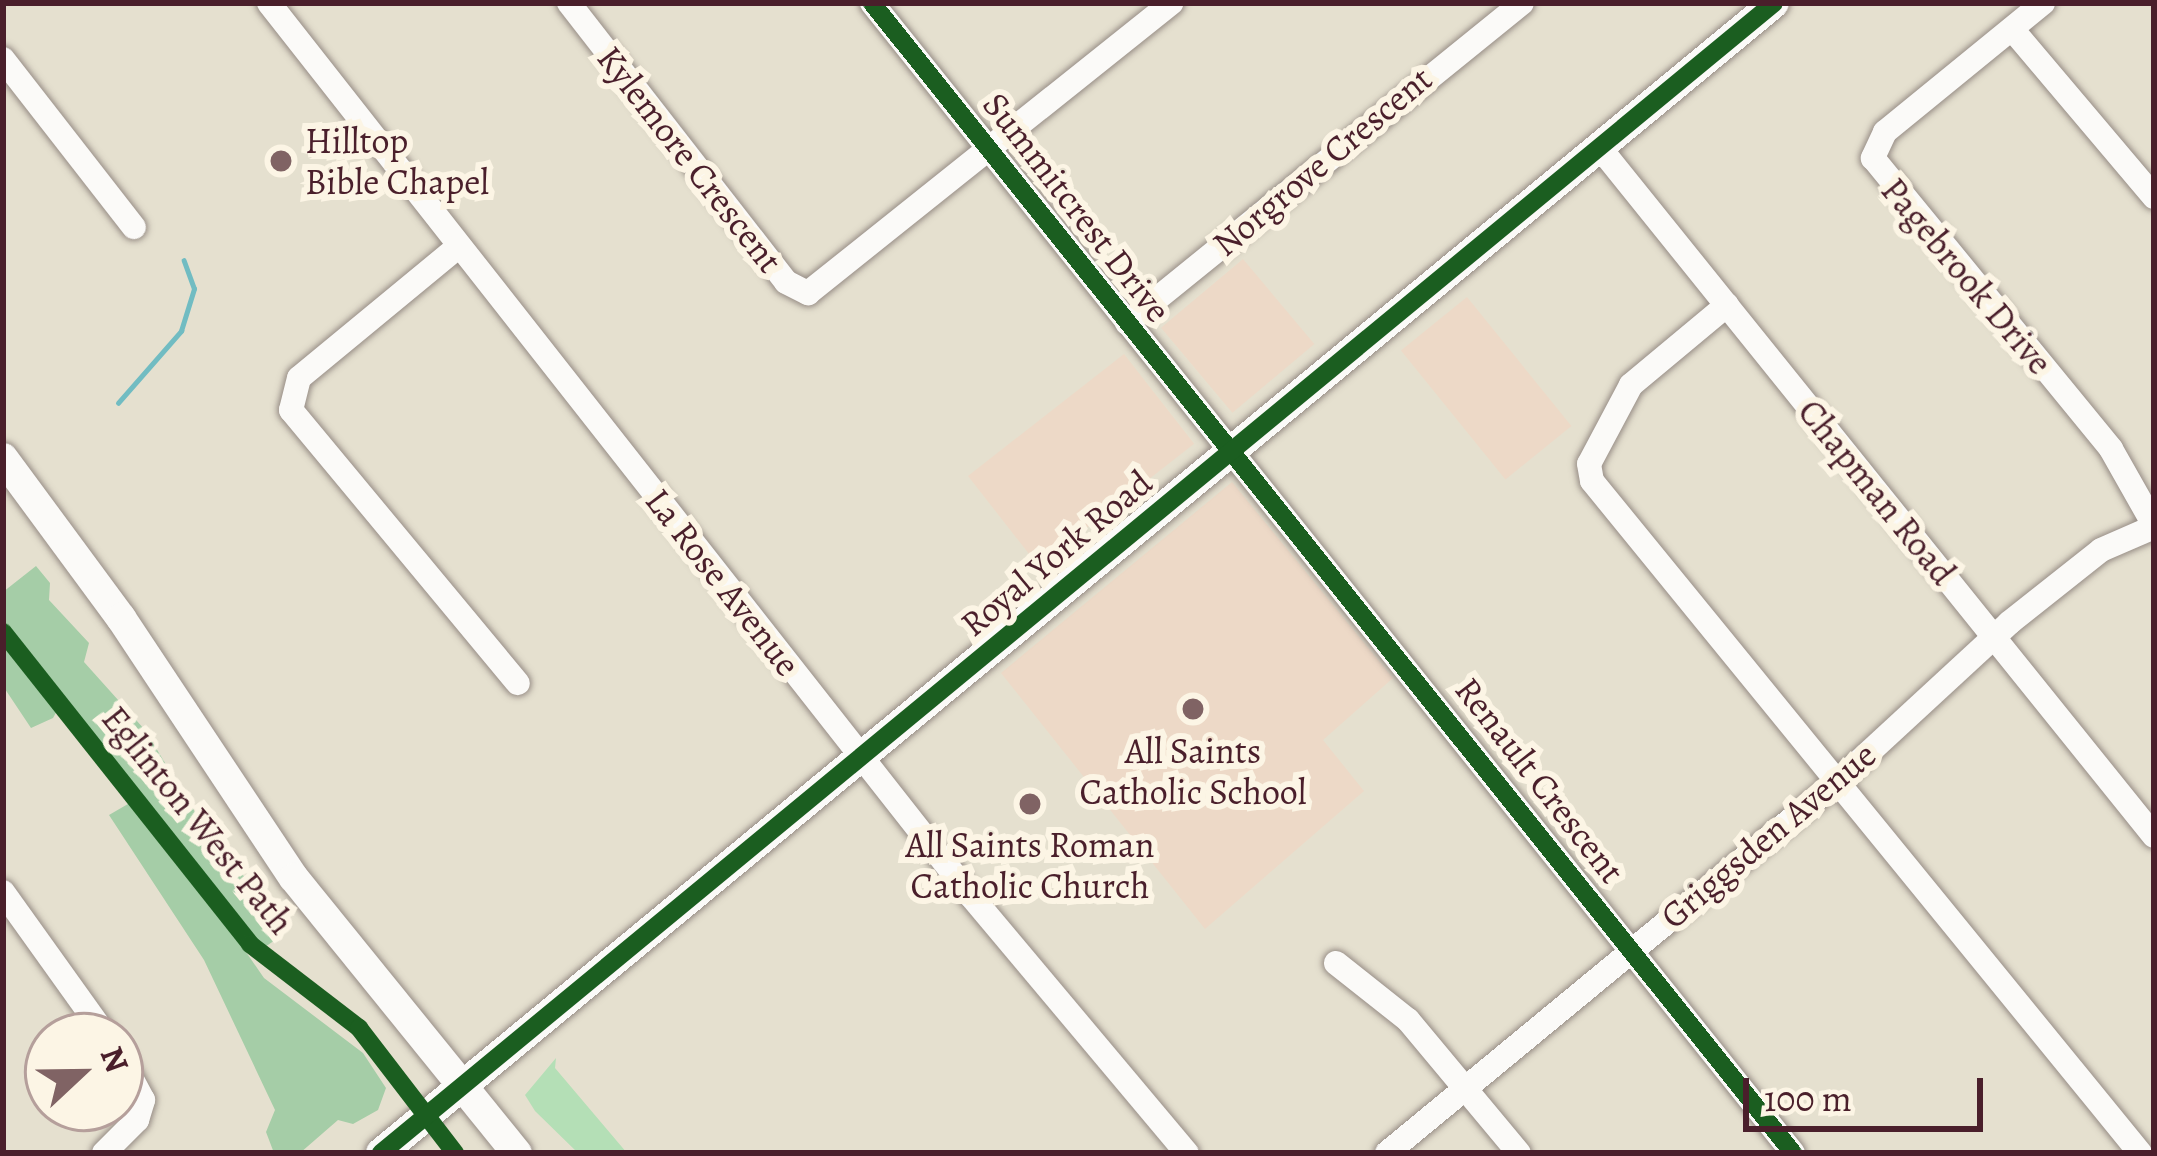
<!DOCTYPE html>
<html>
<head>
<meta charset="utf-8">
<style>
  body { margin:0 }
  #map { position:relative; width:2157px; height:1156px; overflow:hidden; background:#e5e0cf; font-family:Alegreya,serif }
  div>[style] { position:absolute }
  .built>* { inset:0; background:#edd9c7; transform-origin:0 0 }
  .green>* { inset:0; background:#b4dfb6 }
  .forest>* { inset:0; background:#a5cda7 }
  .stream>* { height:4.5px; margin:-2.25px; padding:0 2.25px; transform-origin:2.25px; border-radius:2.25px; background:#71bcc2 }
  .roads { filter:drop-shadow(0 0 3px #978d86) drop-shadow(0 0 3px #978d86) }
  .minor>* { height:24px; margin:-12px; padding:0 12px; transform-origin:12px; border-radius:12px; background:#fbfaf8 }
  .major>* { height:30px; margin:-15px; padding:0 15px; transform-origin:15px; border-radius:15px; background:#fbfaf8 }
  .cycleway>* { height:18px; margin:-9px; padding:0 9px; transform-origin:9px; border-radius:9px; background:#1b5e20 }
  .dots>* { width:33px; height:33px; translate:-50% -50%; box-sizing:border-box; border:6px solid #fcf5e5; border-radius:50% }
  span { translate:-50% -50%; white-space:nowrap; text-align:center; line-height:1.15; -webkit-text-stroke:12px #fcf5e5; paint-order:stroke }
  .poi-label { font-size:36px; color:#4a1f2b }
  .left { translate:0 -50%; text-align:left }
  .street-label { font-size:36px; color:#4a1f2b }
  .frame { position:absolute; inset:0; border:6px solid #4a1f2b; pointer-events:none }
  .north { position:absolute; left:24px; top:1012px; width:120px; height:120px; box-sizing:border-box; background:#fcf5e5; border:3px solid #b59f9b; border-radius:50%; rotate:68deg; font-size:33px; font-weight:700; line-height:48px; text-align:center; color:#4a1f2b }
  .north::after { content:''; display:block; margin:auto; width:42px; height:54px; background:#806364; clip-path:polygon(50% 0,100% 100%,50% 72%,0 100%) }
  .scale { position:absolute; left:1743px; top:1078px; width:240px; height:54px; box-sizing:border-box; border:6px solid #4a1f2b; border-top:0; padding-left:15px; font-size:36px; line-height:42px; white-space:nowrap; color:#4a1f2b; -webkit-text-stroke:9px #fcf5e5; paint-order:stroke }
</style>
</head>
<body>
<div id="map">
  <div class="built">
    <i style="left:1243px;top:259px;width:111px;height:107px;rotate:50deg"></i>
    <i style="left:1467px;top:297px;width:166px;height:85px;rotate:51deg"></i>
    <i style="left:1124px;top:354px;width:114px;height:198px;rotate:52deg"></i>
    <i style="clip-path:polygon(1232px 482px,1393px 678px,1323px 740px,1364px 791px,1205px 929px,1001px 673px)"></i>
  </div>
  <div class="green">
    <i style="clip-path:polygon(556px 1058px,555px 1068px,627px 1153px,578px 1153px,535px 1111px,525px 1095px)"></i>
  </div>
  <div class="forest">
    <i style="clip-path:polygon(36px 566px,50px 583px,49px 600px,89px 643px,84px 662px,145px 730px,195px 812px,279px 922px,278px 938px,265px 947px,243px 927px,235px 936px,264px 978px,363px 1053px,386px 1088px,378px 1110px,353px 1124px,338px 1120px,300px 1153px,274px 1153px,266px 1132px,275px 1110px,204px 960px,109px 815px,140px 797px,63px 700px,53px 718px,31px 728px,3px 686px,3px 592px)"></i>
  </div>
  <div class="stream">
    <i style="left:118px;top:403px;width:96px;rotate:-48.8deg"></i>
    <i style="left:181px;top:331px;width:44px;rotate:-72.8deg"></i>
    <i style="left:194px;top:289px;width:30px;rotate:-110deg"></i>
  </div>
  <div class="roads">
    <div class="minor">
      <i style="left:269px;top:3px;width:1136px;rotate:51.83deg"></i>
      <i style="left:971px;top:896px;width:336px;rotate:50deg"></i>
      <i style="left:569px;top:3px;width:353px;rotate:52.1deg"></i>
      <i style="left:786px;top:282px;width:25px;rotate:27deg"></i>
      <i style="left:808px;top:293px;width:465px;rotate:-38.6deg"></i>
      <i style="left:872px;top:3px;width:1473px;rotate:51.31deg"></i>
      <i style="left:2043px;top:3px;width:204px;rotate:140.8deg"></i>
      <i style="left:1885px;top:132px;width:29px;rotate:115deg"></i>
      <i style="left:1873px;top:158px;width:376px;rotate:50.7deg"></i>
      <i style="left:2111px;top:449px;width:87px;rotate:60.5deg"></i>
      <i style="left:2012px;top:29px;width:220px;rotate:49.8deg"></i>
      <i style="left:3px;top:59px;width:213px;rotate:52.1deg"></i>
      <i style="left:1600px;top:148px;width:883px;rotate:51.16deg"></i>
      <i style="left:459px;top:246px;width:207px;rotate:140.5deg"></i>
      <i style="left:299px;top:378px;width:33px;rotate:104deg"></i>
      <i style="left:291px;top:410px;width:355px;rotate:50.3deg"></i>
      <i style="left:1727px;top:305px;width:125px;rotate:140.2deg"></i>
      <i style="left:1631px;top:385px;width:89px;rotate:118deg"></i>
      <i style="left:1589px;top:464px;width:17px;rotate:80deg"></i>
      <i style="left:1592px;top:481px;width:867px;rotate:50.8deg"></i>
      <i style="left:1127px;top:323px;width:508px;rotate:-39.01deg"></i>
      <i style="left:3px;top:892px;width:177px;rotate:54.4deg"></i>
      <i style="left:1336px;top:963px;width:92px;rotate:38.4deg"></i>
      <i style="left:1408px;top:1020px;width:173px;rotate:50.2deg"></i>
      <i style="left:104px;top:1153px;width:47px;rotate:-45deg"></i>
      <i style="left:137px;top:1120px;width:21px;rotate:-73deg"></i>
      <i style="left:143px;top:1100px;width:49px;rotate:-118.1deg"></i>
      <i style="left:1387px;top:1153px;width:585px;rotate:-39.52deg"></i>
      <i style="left:1838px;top:781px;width:233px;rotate:-42.7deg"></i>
      <i style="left:2009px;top:623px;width:117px;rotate:-38.4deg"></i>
      <i style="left:2101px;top:550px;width:58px;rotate:-23.5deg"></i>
    </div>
    <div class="major">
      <i style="left:3px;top:458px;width:199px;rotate:53.6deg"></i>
      <i style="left:121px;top:618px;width:312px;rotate:56.4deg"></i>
      <i style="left:294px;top:878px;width:354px;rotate:51deg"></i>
      <i style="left:381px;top:1153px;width:1806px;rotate:-39.54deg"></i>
    </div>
  </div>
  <div class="cycleway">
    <i style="left:872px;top:3px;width:1473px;rotate:51.31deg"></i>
    <i style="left:3px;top:632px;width:398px;rotate:51.6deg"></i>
    <i style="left:250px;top:944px;width:138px;rotate:37.6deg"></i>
    <i style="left:359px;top:1028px;width:158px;rotate:52.5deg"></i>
    <i style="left:381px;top:1153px;width:1806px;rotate:-39.54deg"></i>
  </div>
  <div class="dots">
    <i style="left:281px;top:161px;background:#806364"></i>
    <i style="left:1193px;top:709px;background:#806364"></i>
    <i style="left:1030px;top:804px;background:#806364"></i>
  </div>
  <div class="poi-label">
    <span class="left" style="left:305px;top:161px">Hilltop<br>Bible Chapel</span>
    <span style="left:1193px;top:771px">All Saints<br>Catholic School</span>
    <span style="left:1030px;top:865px">All Saints Roman<br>Catholic Church</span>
  </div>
  <div class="street-label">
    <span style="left:690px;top:159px;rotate:52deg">Kylemore Crescent</span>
    <span style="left:1322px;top:161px;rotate:-40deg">Norgrove Crescent</span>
    <span style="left:1077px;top:207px;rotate:52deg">Summitcrest Drive</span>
    <span style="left:1967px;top:276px;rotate:50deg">Pagebrook Drive</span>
    <span style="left:1877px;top:492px;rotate:51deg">Chapman Road</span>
    <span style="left:1056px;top:553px;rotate:-40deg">Royal York Road</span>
    <span style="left:723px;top:582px;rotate:52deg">La Rose Avenue</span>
    <span style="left:1540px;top:780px;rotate:52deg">Renault Crescent</span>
    <span style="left:198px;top:820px;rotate:51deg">Eglinton West Path</span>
    <span style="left:1768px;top:835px;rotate:-40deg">Griggsden Avenue</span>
  </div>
  <div class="frame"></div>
  <div class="north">N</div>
  <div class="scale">100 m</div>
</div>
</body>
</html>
